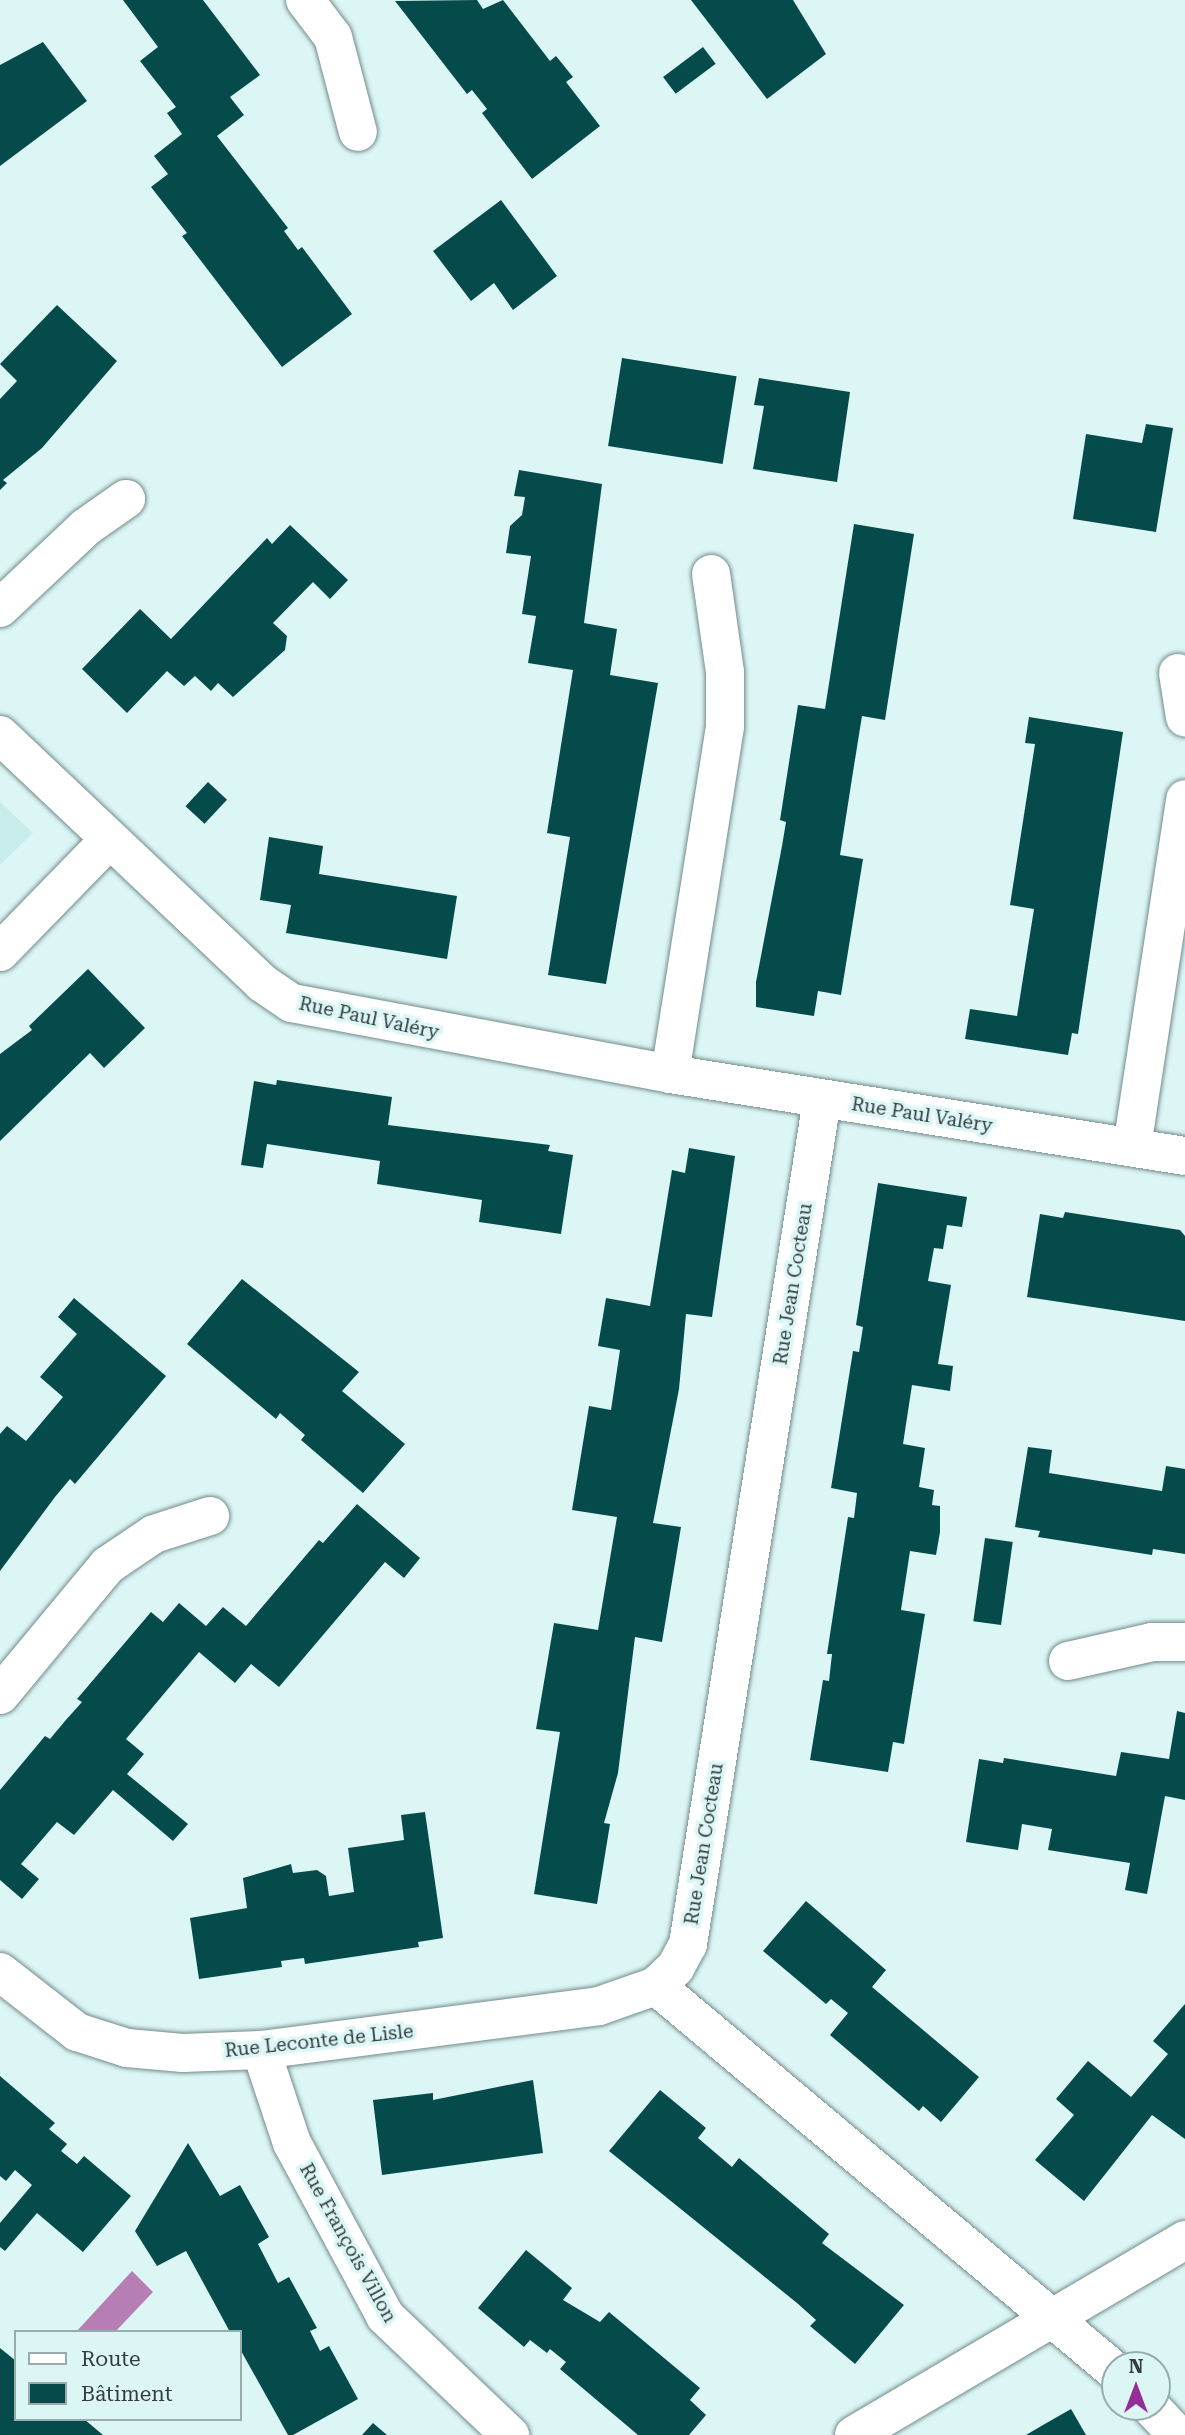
<!DOCTYPE html>
<html>
<head>
<meta charset="utf-8">
<style>
  body { margin:0 }
  #map { position:relative; width:1185px; height:2435px; overflow:hidden; background:#dcf6f6; font-family:"Roboto Serif",serif }
  div>[style] { position:absolute }
  .built>* { inset:0; background:#c9ecec }
  .water>* { inset:0; background:#b77eb6 }
  .building>* { inset:0; background:#064b4b; transform-origin:0 0 }
  .roads { filter:drop-shadow(0 0 2px #738a8a) drop-shadow(0 0 2px #738a8a) }
  .minor>* { height:38px; margin:-19px; padding:0 19px; transform-origin:19px; border-radius:19px; background:#fff }
  span { translate:-50% -50%; white-space:nowrap; text-align:center; line-height:1.15; -webkit-text-stroke:7px #dcf6f6; paint-order:stroke }
  .street-label { font-size:19px; color:#333d3d }
  .legend { position:absolute; left:14px; top:2330px; width:228px; height:91px; box-sizing:border-box; background:#dcf6f6; border:2px solid #98acac; margin:0; padding:9px 12px; list-style:none; font-size:21px; color:#333d3d }
  .legend li { display:flex; align-items:center; gap:14px; height:35px }
  .legend b { width:35px; border:2px solid #98acac }
  .north { position:absolute; left:1101px; top:2351px; width:70px; height:70px; box-sizing:border-box; background:#dcf6f6; border:2px solid #98acac; border-radius:50%; rotate:0deg; font-size:19px; font-weight:700; line-height:28px; text-align:center; color:#333d3d }
  .north::after { content:''; display:block; margin:auto; width:24px; height:32px; background:#942f95; clip-path:polygon(50% 0,100% 100%,50% 72%,0 100%) }
</style>
</head>
<body>
<div id="map">
  <div class="built">
    <i style="clip-path:polygon(0 802px,33px 833px,0 865px)"></i>
  </div>
  <div class="water">
    <i style="clip-path:polygon(132px 2271px,153px 2292px,115px 2332px,76px 2332px)"></i>
  </div>
  <div class="building">
    <i style="clip-path:polygon(123px 0,203px 0,260px 75px,230px 97px,244px 115px,217px 136px,288px 228px,284px 231px,298px 250px,302px 247px,352px 314px,282px 367px,182px 236px,187px 233px,151px 187px,168px 174px,154px 156px,182px 134px,167px 113px,176px 107px,140px 61px,158px 47px)"></i>
    <i style="clip-path:polygon(477px 0,483px 9px,503px 0,550px 61px,556px 56px,573px 77px,566px 82px,600px 126px,532px 179px,482px 113px,487px 109px,472px 90px,467px 94px,395px 1px)"></i>
    <i style="clip-path:polygon(691px 0,793px 0,826px 54px,767px 99px)"></i>
    <i style="clip-path:polygon(43px 42px,87px 101px,0 166px,0 65px)"></i>
    <i style="left:703px;top:47px;width:21px;height:50px;rotate:53deg"></i>
    <i style="clip-path:polygon(501px 200px,557px 276px,513px 310px,494px 283px,471px 301px,433px 251px)"></i>
    <i style="clip-path:polygon(57px 305px,117px 361px,42px 448px,3px 480px,7px 483px,0 490px,0 399px,17px 381px,0 364px)"></i>
    <i style="left:622px;top:358px;width:116px;height:89px;rotate:9deg"></i>
    <i style="clip-path:polygon(759px 378px,850px 392px,837px 482px,753px 469px,764px 406px,754px 405px)"></i>
    <i style="clip-path:polygon(1146px 424px,1173px 428px,1156px 532px,1073px 519px,1086px 434px,1142px 443px)"></i>
    <i style="clip-path:polygon(519px 470px,602px 484px,584px 623px,617px 629px,610px 675px,658px 683px,606px 984px,548px 975px,570px 837px,547px 833px,573px 670px,528px 663px,536px 616px,522px 614px,531px 556px,506px 553px,510px 526px,522px 515px,525px 497px,514px 496px)"></i>
    <i style="clip-path:polygon(854px 524px,914px 534px,885px 720px,862px 716px,853px 772px,840px 855px,863px 859px,841px 995px,818px 991px,814px 1016px,756px 1007px,756px 982px,782px 846px,786px 822px,780px 820px,798px 705px,825px 709px)"></i>
    <i style="clip-path:polygon(290px 525px,348px 580px,330px 599px,313px 582px,273px 623px,287px 636px,285px 650px,233px 697px,218px 683px,211px 691px,195px 676px,184px 686px,167px 671px,127px 713px,82px 669px,140px 609px,171px 639px,267px 538px,272px 544px)"></i>
    <i style="clip-path:polygon(1029px 717px,1123px 732px,1078px 1034px,1072px 1033px,1068px 1055px,965px 1039px,970px 1009px,1017px 1016px,1034px 909px,1010px 905px,1035px 744px,1025px 743px)"></i>
    <i style="left:208px;top:782px;width:26px;height:33px;rotate:43deg"></i>
    <i style="clip-path:polygon(269px 837px,323px 846px,319px 874px,457px 896px,447px 959px,286px 933px,291px 905px,260px 900px)"></i>
    <i style="clip-path:polygon(88px 969px,145px 1028px,104px 1068px,90px 1053px,0 1141px,0 1054px,32px 1030px,29px 1026px)"></i>
    <i style="clip-path:polygon(277px 1080px,392px 1097px,388px 1125px,550px 1145px,548px 1151px,573px 1155px,561px 1234px,479px 1222px,482px 1200px,377px 1184px,380px 1161px,267px 1144px,263px 1168px,241px 1165px,254px 1081px,276px 1085px)"></i>
    <i style="clip-path:polygon(689px 1148px,735px 1156px,712px 1317px,686px 1314px,679px 1389px,653px 1523px,681px 1527px,662px 1642px,635px 1637px,618px 1773px,604px 1823px,610px 1824px,597px 1904px,534px 1894px,560px 1732px,536px 1729px,554px 1623px,598px 1630px,617px 1517px,572px 1510px,589px 1406px,611px 1410px,620px 1350px,598px 1346px,606px 1298px,650px 1306px,672px 1170px,685px 1173px)"></i>
    <i style="clip-path:polygon(878px 1183px,967px 1197px,962px 1227px,947px 1225px,943px 1249px,934px 1248px,928px 1281px,951px 1285px,938px 1364px,953px 1366px,950px 1391px,912px 1385px,903px 1444px,925px 1448px,919px 1487px,934px 1490px,932px 1505px,940px 1506px,940px 1532px,936px 1555px,910px 1551px,901px 1610px,925px 1614px,904px 1744px,893px 1742px,888px 1772px,810px 1760px,823px 1680px,829px 1681px,832px 1654px,827px 1654px,848px 1517px,854px 1518px,857px 1493px,831px 1488px,853px 1351px,859px 1352px,863px 1327px,856px 1325px)"></i>
    <i style="clip-path:polygon(1065px 1212px,1180px 1230px,1185px 1236px,1185px 1321px,1027px 1297px,1040px 1214px,1063px 1218px)"></i>
    <i style="clip-path:polygon(242px 1279px,359px 1372px,342px 1391px,405px 1444px,363px 1493px,301px 1440px,305px 1435px,280px 1413px,276px 1419px,187px 1344px)"></i>
    <i style="clip-path:polygon(74px 1298px,166px 1376px,75px 1484px,70px 1479px,55px 1497px,0 1571px,0 1434px,7px 1426px,26px 1441px,63px 1397px,40px 1377px,77px 1334px,58px 1317px)"></i>
    <i style="clip-path:polygon(1028px 1447px,1052px 1450px,1049px 1473px,1162px 1491px,1166px 1466px,1185px 1469px,1185px 1554px,1153px 1549px,1152px 1555px,1038px 1537px,1040px 1531px,1015px 1527px)"></i>
    <i style="clip-path:polygon(357px 1504px,420px 1558px,404px 1578px,385px 1562px,279px 1687px,251px 1664px,235px 1683px,199px 1652px,126px 1739px,144px 1754px,127px 1774px,188px 1824px,173px 1841px,113px 1790px,74px 1835px,57px 1822px,21px 1864px,39px 1879px,22px 1899px,0 1880px,0 1790px,45px 1736px,50px 1739px,65px 1721px,82px 1702px,77px 1699px,151px 1612px,163px 1622px,179px 1603px,206px 1626px,223px 1607px,246px 1626px,319px 1540px,323px 1543px)"></i>
    <i style="left:985px;top:1538px;width:28px;height:84px;rotate:8deg"></i>
    <i style="clip-path:polygon(1177px 1711px,1185px 1713px,1185px 1800px,1165px 1796px,1147px 1894px,1125px 1890px,1130px 1863px,1048px 1850px,1052px 1829px,1022px 1824px,1018px 1850px,966px 1842px,979px 1759px,1003px 1763px,1004px 1758px,1116px 1776px,1121px 1752px,1169px 1759px)"></i>
    <i style="clip-path:polygon(425px 1812px,443px 1938px,418px 1942px,419px 1947px,305px 1964px,304px 1958px,281px 1961px,282px 1967px,199px 1979px,190px 1918px,247px 1908px,243px 1878px,291px 1864px,293px 1873px,317px 1870px,326px 1876px,329px 1896px,354px 1892px,348px 1848px,404px 1840px,401px 1815px)"></i>
    <i style="clip-path:polygon(806px 1901px,886px 1970px,872px 1987px,979px 2077px,941px 2122px,923px 2106px,919px 2111px,830px 2035px,848px 2013px,831px 1999px,826px 2004px,763px 1951px)"></i>
    <i style="clip-path:polygon(1185px 2004px,1185px 2139px,1152px 2115px,1084px 2201px,1035px 2160px,1074px 2115px,1056px 2099px,1088px 2061px,1131px 2097px,1168px 2054px,1153px 2041px)"></i>
    <i style="clip-path:polygon(0 2076px,55px 2123px,49px 2129px,67px 2144px,61px 2151px,77px 2164px,84px 2156px,131px 2196px,83px 2252px,37px 2213px,5px 2251px,0 2247px,0 2223px,32px 2185px,15px 2170px,6px 2181px,0 2176px)"></i>
    <i style="clip-path:polygon(533px 2080px,543px 2153px,382px 2175px,373px 2100px,433px 2093px,433px 2100px)"></i>
    <i style="clip-path:polygon(660px 2090px,706px 2128px,698px 2138px,732px 2167px,739px 2158px,829px 2234px,822px 2243px,904px 2305px,855px 2364px,810px 2326px,816px 2320px,797px 2303px,609px 2151px)"></i>
    <i style="clip-path:polygon(188px 2143px,220px 2196px,240px 2185px,269px 2237px,258px 2244px,278px 2283px,289px 2277px,317px 2328px,310px 2331px,320px 2351px,329px 2346px,358px 2399px,293px 2435px,288px 2435px,240px 2349px,240px 2332px,230px 2332px,186px 2251px,157px 2266px,135px 2231px)"></i>
    <i style="clip-path:polygon(526px 2250px,572px 2288px,563px 2300px,600px 2322px,609px 2312px,700px 2388px,690px 2400px,706px 2415px,689px 2435px,638px 2435px,560px 2369px,566px 2362px,550px 2349px,547px 2353px,530px 2340px,524px 2347px,478px 2308px)"></i>
    <i style="clip-path:polygon(0 2348px,16px 2361px,16px 2419px,84px 2419px,103px 2435px,0 2435px)"></i>
    <i style="clip-path:polygon(1071px 2409px,1086px 2435px,1026px 2435px,1043px 2425px)"></i>
    <i style="clip-path:polygon(373px 2423px,387px 2435px,362px 2435px)"></i>
  </div>
  <div class="roads">
    <div class="minor">
      <i style="left:305px;top:0;width:46px;rotate:52.9deg"></i>
      <i style="left:333px;top:37px;width:98px;rotate:75.3deg"></i>
      <i style="left:0;top:608px;width:118px;rotate:-43.3deg"></i>
      <i style="left:86px;top:527px;width:49px;rotate:-35deg"></i>
      <i style="left:1178px;top:673px;width:45px;rotate:81deg"></i>
      <i style="left:0;top:735px;width:361px;rotate:43.4deg"></i>
      <i style="left:262px;top:983px;width:36px;rotate:34deg"></i>
      <i style="left:292px;top:1003px;width:385px;rotate:10.6deg"></i>
      <i style="left:670px;top:1074px;width:521px;rotate:9.05deg"></i>
      <i style="left:0;top:952px;width:156px;rotate:-45.8deg"></i>
      <i style="left:670px;top:1074px;width:352px;rotate:-81deg"></i>
      <i style="left:725px;top:726px;width:54px;rotate:-90deg"></i>
      <i style="left:725px;top:672px;width:99px;rotate:-98.1deg"></i>
      <i style="left:822px;top:1100px;width:855px;rotate:99.02deg"></i>
      <i style="left:688px;top:1944px;width:27px;rotate:118deg"></i>
      <i style="left:675px;top:1968px;width:26px;rotate:137deg"></i>
      <i style="left:656px;top:1986px;width:599px;rotate:39.99deg"></i>
      <i style="left:1132px;top:1147px;width:352px;rotate:-81.3deg"></i>
      <i style="left:1068px;top:1661px;width:86px;rotate:-12.7deg"></i>
      <i style="left:1152px;top:1642px;width:33px"></i>
      <i style="left:0;top:1695px;width:169px;rotate:-50.3deg"></i>
      <i style="left:108px;top:1565px;width:55px;rotate:-34deg"></i>
      <i style="left:154px;top:1534px;width:59px;rotate:-17.8deg"></i>
      <i style="left:0;top:1972px;width:98px;rotate:37.9deg"></i>
      <i style="left:77px;top:2032px;width:52px;rotate:17.7deg"></i>
      <i style="left:127px;top:2048px;width:56px;rotate:5.1deg"></i>
      <i style="left:183px;top:2053px;width:78px;rotate:-2.2deg"></i>
      <i style="left:261px;top:2050px;width:341px;rotate:-7.4deg"></i>
      <i style="left:599px;top:2006px;width:60px;rotate:-19.3deg"></i>
      <i style="left:261px;top:2050px;width:98px;rotate:71.6deg"></i>
      <i style="left:292px;top:2143px;width:196px;rotate:61.7deg"></i>
      <i style="left:385px;top:2316px;width:173px;rotate:43.6deg"></i>
      <i style="left:1151px;top:2407px;width:38px;rotate:47deg"></i>
      <i style="left:854px;top:2435px;width:384px;rotate:-30.5deg"></i>
    </div>
  </div>
  <div class="street-label">
    <span style="left:369px;top:1018px;rotate:12deg">Rue Paul Valéry</span>
    <span style="left:922px;top:1115px;rotate:9deg">Rue Paul Valéry</span>
    <span style="left:793px;top:1284px;rotate:-81deg">Rue Jean Cocteau</span>
    <span style="left:704px;top:1844px;rotate:-81deg">Rue Jean Cocteau</span>
    <span style="left:319px;top:2041px;rotate:-6deg">Rue Leconte de Lisle</span>
    <span style="left:348px;top:2243px;rotate:61deg">Rue François Villon</span>
  </div>
  <ul class="legend">
  <li><b style="height:9px;background:#fff"></b>Route</li>
  <li><b style="height:19px;background:#064b4b"></b>Bâtiment</li>
  </ul>
  <div class="north">N</div>
</div>
</body>
</html>
